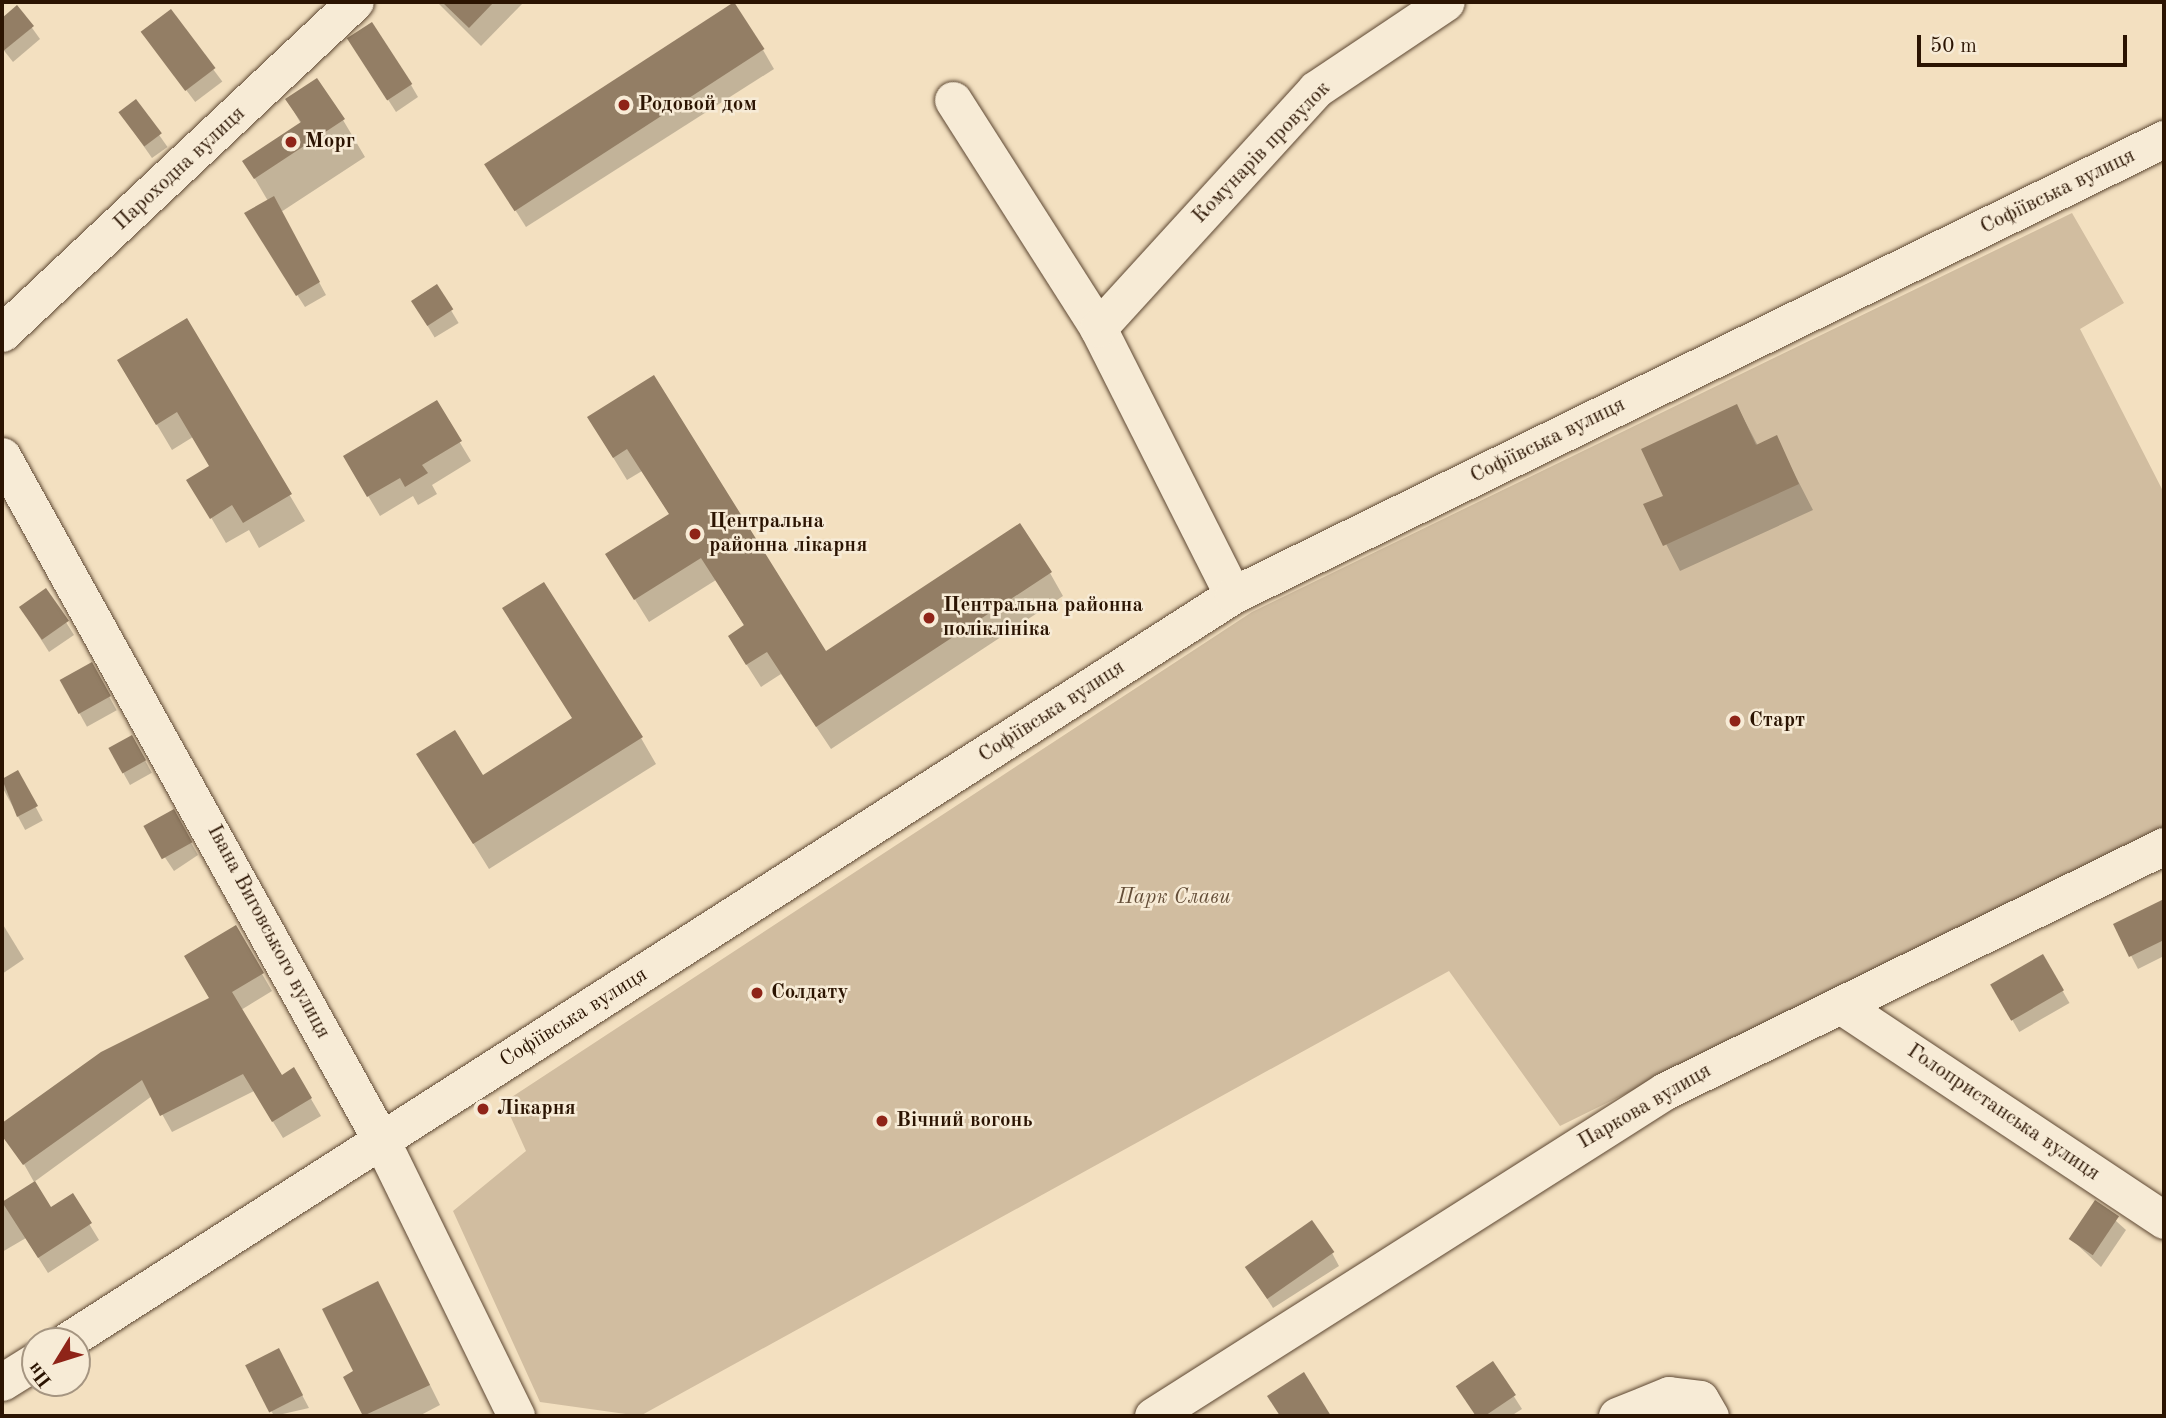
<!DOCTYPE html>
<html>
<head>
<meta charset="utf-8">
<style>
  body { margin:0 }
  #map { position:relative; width:2166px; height:1418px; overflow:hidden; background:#f3e0c0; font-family:"Old Standard TT",serif }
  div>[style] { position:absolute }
  .green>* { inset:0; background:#d1bda0 }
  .shadow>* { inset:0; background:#0003; transform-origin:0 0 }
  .building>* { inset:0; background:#937e65; transform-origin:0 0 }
  .roads { filter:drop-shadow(0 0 2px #5d4732) drop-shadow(0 0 2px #5d4732) }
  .minor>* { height:37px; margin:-18.5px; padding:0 18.5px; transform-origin:18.5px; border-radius:18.5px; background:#f7ebd6 }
  .dots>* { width:19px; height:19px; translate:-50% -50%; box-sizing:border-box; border:4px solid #f7ebd6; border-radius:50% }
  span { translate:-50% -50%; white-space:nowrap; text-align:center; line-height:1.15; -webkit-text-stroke:5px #f7ebd6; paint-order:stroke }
  .poi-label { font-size:21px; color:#2b1402; font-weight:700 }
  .left { translate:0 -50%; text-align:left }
  .street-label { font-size:21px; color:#2b1402 }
  .park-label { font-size:21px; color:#654f39; font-style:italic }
  .frame { position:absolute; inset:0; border:4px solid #2b1402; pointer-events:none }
  .north { position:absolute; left:21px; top:1327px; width:70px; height:70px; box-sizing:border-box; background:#f7ebd6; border:2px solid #a59581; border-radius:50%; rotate:232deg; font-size:19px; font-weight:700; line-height:28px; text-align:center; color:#2b1402 }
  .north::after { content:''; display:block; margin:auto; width:24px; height:32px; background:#8f2418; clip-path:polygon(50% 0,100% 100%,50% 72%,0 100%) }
  .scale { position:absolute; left:1917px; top:35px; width:210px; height:32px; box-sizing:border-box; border:4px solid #2b1402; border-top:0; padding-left:9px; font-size:21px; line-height:24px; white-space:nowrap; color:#2b1402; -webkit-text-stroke:5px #f7ebd6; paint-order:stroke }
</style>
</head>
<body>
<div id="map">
  <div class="green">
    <i style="clip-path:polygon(2072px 213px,2124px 303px,2080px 329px,2164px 493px,2164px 829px,1560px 1126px,1449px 971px,640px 1416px,540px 1402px,453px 1211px,526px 1151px,504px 1102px,1252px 612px)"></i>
  </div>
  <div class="shadow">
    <i style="clip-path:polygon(437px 2px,524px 2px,481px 46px)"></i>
    <i style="clip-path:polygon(17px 7px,40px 39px,13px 62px,2px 48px,2px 20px)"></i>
    <i style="left:170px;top:12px;width:87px;height:34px;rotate:53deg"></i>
    <i style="clip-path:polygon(763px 50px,774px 69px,526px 227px,497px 181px)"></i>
    <i style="clip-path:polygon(357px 51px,411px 85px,418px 97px,396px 112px)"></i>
    <i style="clip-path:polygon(287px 99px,343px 120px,365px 157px,281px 212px,326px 295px,305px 307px,253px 226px,268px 201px,245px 162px,301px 124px)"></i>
    <i style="left:136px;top:102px;width:55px;height:19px;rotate:55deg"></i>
    <i style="left:437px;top:287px;width:42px;height:28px;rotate:59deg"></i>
    <i style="clip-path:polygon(186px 321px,305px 521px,259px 548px,249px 530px,226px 543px,189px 480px,211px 467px,193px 437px,172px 450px,119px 361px)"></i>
    <i style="clip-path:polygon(653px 378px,826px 653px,1050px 573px,1063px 596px,831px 749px,781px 674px,761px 687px,743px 659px,745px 627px,716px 580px,649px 622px,621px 577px,670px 515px,642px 471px,627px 480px,603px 441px)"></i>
    <i style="clip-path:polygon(436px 403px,471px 461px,432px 485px,437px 494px,418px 505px,413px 496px,380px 516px,345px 457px)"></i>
    <i style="clip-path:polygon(1737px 406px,1758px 446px,1776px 438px,1813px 510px,1680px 571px,1646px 505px,1665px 496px)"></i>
    <i style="clip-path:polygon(46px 590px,74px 635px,49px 652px,28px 619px)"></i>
    <i style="left:91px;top:664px;width:53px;height:34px;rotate:61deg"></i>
    <i style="left:132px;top:737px;width:41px;height:25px;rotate:61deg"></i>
    <i style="clip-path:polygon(641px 738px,656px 764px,489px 869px,434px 780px,482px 777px)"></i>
    <i style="left:17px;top:772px;width:55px;height:20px;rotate:62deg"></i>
    <i style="clip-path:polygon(173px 811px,198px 855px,174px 871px,154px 841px)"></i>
    <i style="clip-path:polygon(2164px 901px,2164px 956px,2138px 969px,2115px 925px)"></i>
    <i style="clip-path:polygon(2px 923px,24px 959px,2px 974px)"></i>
    <i style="clip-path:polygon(235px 928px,272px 991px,241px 1010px,281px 1077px,294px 1070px,321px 1116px,283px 1138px,254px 1091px,172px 1132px,152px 1096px,34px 1182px,2px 1125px,102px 1053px,211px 998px)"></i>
    <i style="left:2043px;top:957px;width:53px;height:58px;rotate:60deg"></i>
    <i style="clip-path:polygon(34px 1184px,51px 1209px,72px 1196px,99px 1240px,48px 1273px,26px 1238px,2px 1252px,2px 1205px)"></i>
    <i style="clip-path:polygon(2095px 1202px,2126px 1230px,2101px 1267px,2070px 1238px)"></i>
    <i style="clip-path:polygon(1332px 1253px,1339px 1266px,1273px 1308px,1253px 1277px)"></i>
    <i style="clip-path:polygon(389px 1303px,440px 1405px,419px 1416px,365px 1416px,346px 1377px,355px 1372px)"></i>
    <i style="clip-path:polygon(285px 1363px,309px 1408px,274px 1416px,247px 1366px)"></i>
    <i style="clip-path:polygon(1493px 1364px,1522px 1409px,1511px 1416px,1477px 1416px,1466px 1399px)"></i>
  </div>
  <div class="building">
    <i style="clip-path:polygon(442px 2px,494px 2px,469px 28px)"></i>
    <i style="left:734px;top:2px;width:56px;height:298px;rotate:57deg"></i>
    <i style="clip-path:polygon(17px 5px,34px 26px,2px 52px,2px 18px)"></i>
    <i style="left:171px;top:9px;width:74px;height:38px;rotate:53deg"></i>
    <i style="left:372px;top:22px;width:74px;height:30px;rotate:57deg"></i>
    <i style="clip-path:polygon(317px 78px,345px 119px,254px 179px,242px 161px,301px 122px,285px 99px)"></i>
    <i style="left:136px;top:99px;width:43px;height:22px;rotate:53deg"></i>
    <i style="clip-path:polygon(274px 196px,320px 282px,296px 296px,244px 213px)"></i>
    <i style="left:437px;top:284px;width:30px;height:31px;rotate:57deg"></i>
    <i style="clip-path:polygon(187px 318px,292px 494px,243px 523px,232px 505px,210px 519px,186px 480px,209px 466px,177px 412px,156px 425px,117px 360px)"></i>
    <i style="clip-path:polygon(654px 375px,826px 651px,1020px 523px,1052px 572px,816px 727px,767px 652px,746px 665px,728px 636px,744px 625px,701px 558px,634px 600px,605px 554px,669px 514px,627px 449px,613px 458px,587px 417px)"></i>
    <i style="clip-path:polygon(437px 400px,462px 441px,422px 465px,428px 473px,405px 487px,400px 478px,367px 497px,343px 456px)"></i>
    <i style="clip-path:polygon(1737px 404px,1756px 445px,1777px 435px,1799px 484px,1663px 546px,1643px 504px,1663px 496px,1641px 449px)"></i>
    <i style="clip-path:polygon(544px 582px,643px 737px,473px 844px,416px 754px,455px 730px,483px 775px,572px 718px,502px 608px)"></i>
    <i style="left:46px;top:588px;width:40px;height:33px;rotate:55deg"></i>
    <i style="left:92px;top:662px;width:39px;height:37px;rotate:61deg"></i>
    <i style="left:132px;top:735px;width:29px;height:27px;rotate:61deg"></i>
    <i style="clip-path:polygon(18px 770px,38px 806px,17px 817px,2px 779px)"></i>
    <i style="left:174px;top:809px;width:38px;height:35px;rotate:61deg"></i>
    <i style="clip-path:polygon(2164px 899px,2164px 940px,2129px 957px,2113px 924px)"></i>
    <i style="clip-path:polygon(236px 925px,264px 973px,232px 992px,282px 1075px,294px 1067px,312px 1098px,272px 1122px,243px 1074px,160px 1116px,142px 1080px,23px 1165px,2px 1136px,2px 1123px,101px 1052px,209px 998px,184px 956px)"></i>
    <i style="left:2043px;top:954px;width:42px;height:61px;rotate:60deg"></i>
    <i style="clip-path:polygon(35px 1181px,51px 1207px,73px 1193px,92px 1223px,38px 1258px,2px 1202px)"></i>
    <i style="left:2095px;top:1200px;width:29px;height:47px;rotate:34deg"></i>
    <i style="left:1312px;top:1220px;width:39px;height:82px;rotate:55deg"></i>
    <i style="clip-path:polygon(378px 1281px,430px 1385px,363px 1416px,343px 1377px,353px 1371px,322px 1309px)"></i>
    <i style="left:279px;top:1348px;width:53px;height:38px;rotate:63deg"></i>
    <i style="left:1493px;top:1361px;width:41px;height:45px;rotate:56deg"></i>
    <i style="clip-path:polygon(1304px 1372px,1331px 1416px,1280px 1416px,1267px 1396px)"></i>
  </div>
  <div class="roads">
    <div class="minor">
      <i style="left:953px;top:100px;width:270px;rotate:57.5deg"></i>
      <i style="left:1098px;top:328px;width:299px;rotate:63.2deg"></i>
      <i style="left:1098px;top:328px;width:323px;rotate:-47.6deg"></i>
      <i style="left:1316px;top:89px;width:156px;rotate:-33.8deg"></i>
      <i style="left:2px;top:333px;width:484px;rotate:-43.2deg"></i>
      <i style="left:2px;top:456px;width:782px;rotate:61.01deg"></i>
      <i style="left:381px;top:1140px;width:307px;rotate:63.9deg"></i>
      <i style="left:1842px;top:1006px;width:387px;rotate:33.6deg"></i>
      <i style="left:67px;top:1341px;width:1384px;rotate:-32.61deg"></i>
      <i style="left:1233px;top:595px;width:1037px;rotate:-26.1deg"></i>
      <i style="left:2px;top:1382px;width:39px;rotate:-32deg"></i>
      <i style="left:1153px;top:1416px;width:606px;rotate:-32.41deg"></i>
      <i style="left:1665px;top:1091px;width:556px;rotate:-26.15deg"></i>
      <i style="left:1617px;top:1416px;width:56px;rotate:-22deg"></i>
      <i style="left:1669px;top:1395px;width:31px;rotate:7deg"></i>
      <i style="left:1700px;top:1399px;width:20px;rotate:60deg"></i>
    </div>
  </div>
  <div class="dots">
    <i style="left:624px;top:105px;background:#8f2418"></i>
    <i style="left:291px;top:142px;background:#8f2418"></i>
    <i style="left:695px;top:534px;background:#8f2418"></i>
    <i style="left:929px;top:618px;background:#8f2418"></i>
    <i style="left:1735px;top:721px;background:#8f2418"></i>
    <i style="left:757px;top:993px;background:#8f2418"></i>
    <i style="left:483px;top:1109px;background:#8f2418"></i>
    <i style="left:882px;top:1121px;background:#8f2418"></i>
  </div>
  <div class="poi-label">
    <span class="left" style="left:638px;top:105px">Родовой дом</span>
    <span class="left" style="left:305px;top:142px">Морг</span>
    <span class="left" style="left:709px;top:534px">Центральна<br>районна лікарня</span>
    <span class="left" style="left:943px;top:618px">Центральна районна<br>поліклініка</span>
    <span class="left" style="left:1749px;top:721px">Старт</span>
    <span class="left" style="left:771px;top:993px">Солдату</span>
    <span class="left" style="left:497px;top:1109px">Лікарня</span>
    <span class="left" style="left:896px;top:1121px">Вічний вогонь</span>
  </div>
  <div class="street-label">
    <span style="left:1262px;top:153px;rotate:-46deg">Комунарів провулок</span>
    <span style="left:180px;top:169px;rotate:-43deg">Пароходна вулиця</span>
    <span style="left:2058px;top:192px;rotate:-26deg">Софіївська вулиця</span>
    <span style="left:1548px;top:441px;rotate:-26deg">Софіївська вулиця</span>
    <span style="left:1052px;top:712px;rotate:-33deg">Софіївська вулиця</span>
    <span style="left:268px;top:932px;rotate:62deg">Івана Виговського вулиця</span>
    <span style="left:574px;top:1018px;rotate:-32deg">Софіївська вулиця</span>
    <span style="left:1645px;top:1107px;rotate:-30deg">Паркова вулиця</span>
    <span style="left:2003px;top:1113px;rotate:34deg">Голопристанська вулиця</span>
  </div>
  <div class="park-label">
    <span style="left:1174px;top:898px">Парк Слави</span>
  </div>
  <div class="frame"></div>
  <div class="north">Пн</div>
  <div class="scale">50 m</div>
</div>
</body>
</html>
